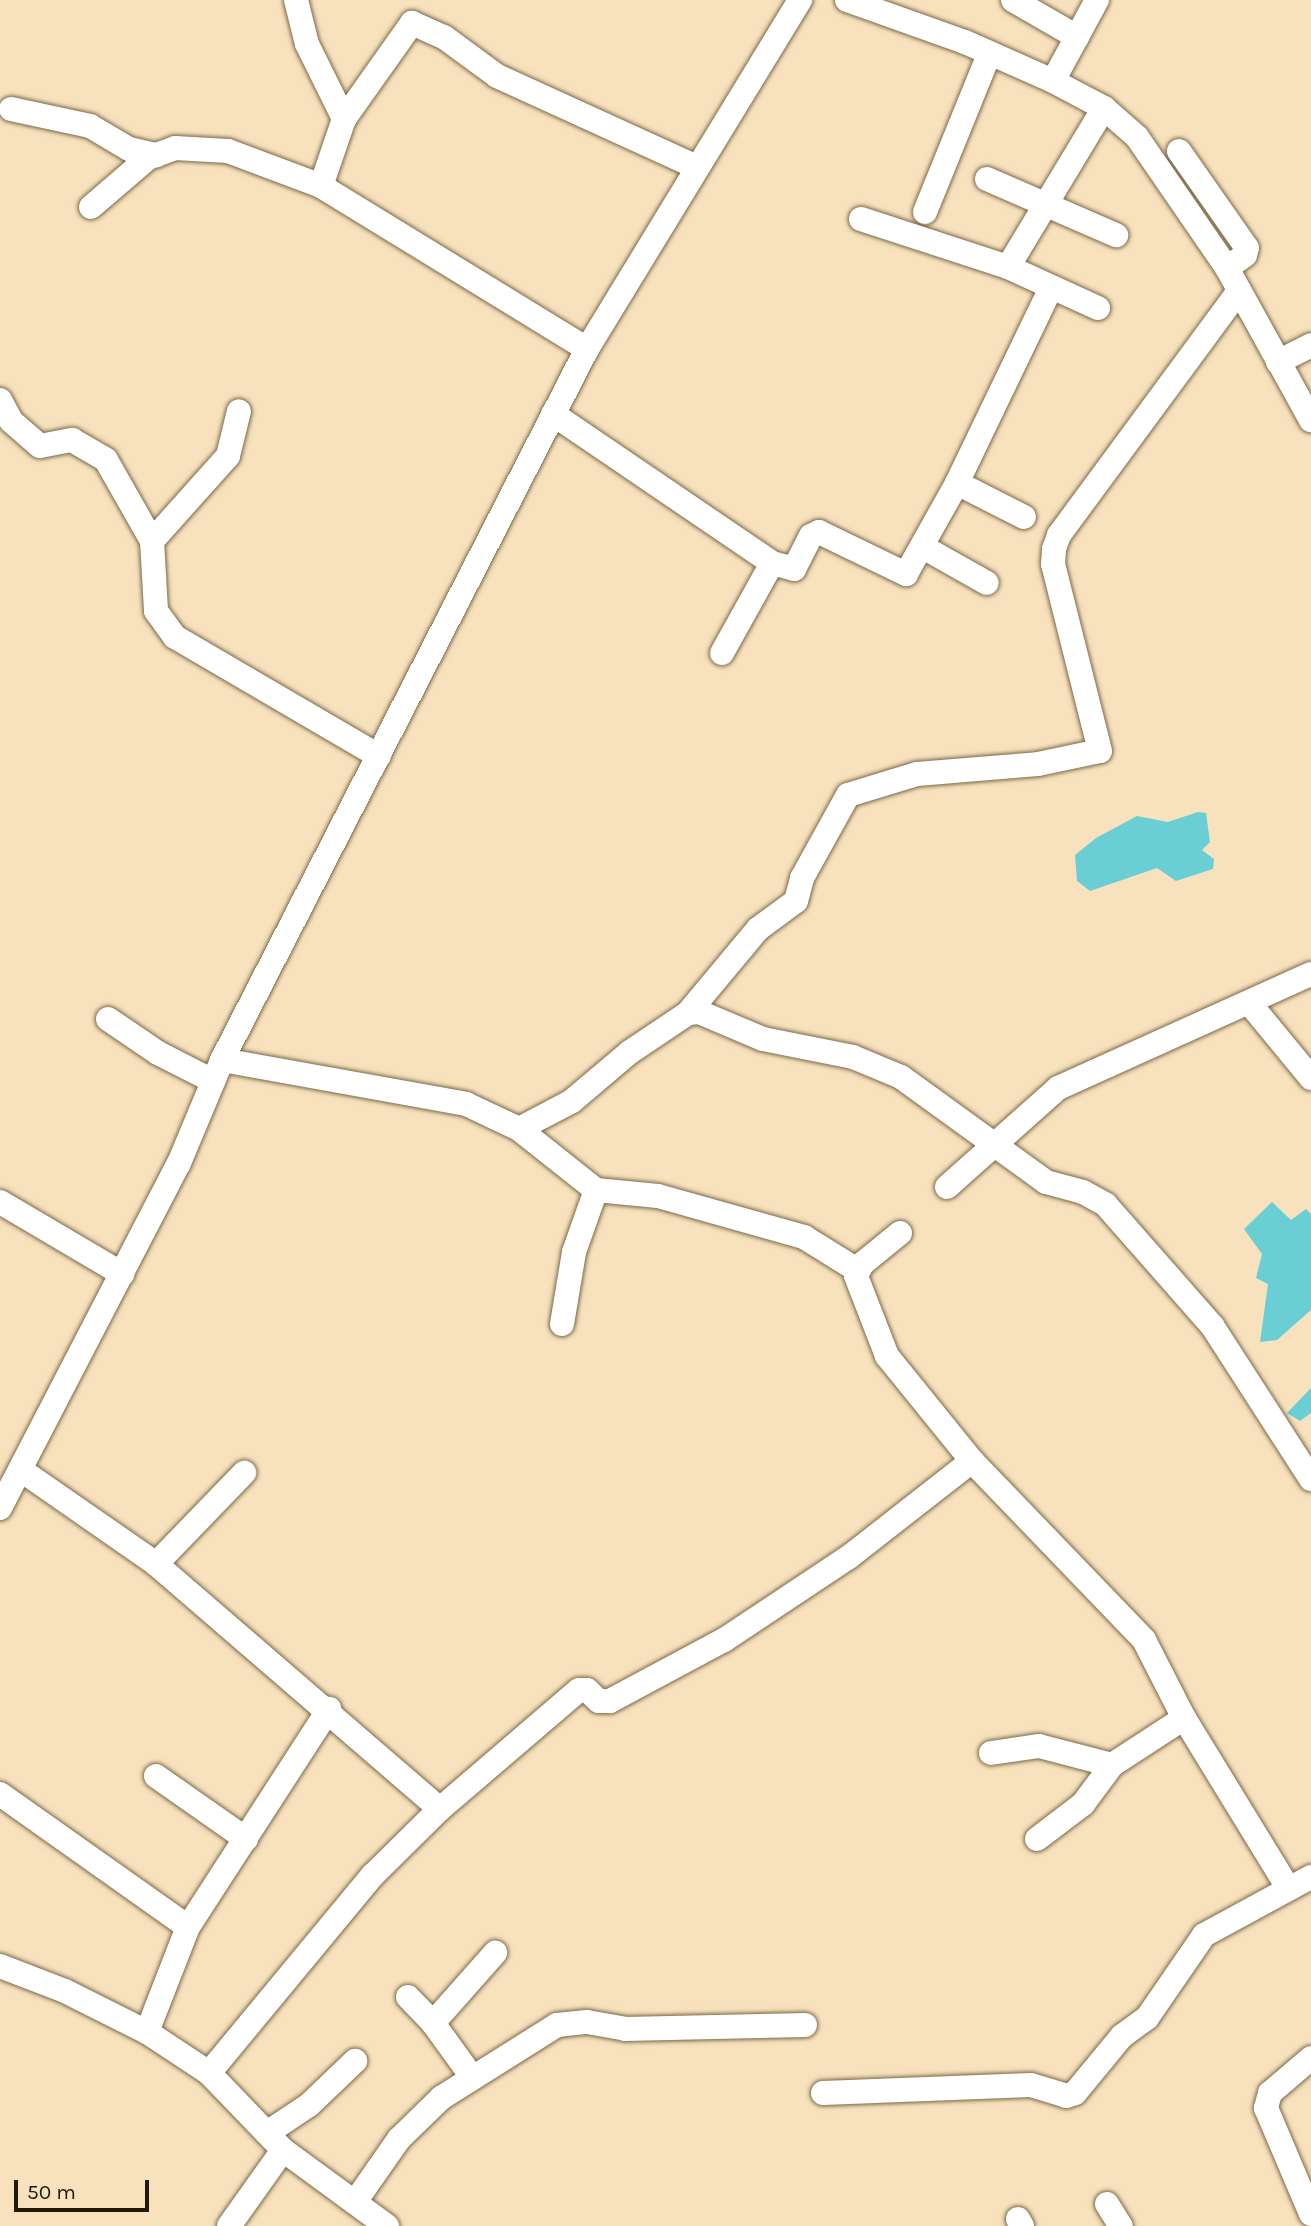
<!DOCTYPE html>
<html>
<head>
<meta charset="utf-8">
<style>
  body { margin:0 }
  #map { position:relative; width:1311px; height:2226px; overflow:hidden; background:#f8e2be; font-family:Karla,sans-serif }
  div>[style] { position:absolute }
  .water>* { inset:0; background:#69cfd5 }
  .roads { filter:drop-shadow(0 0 2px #7c6948) drop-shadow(0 0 2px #7c6948) }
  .minor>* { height:24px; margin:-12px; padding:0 12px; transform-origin:12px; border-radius:12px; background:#fff }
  span { translate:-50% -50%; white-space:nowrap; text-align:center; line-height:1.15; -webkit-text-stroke:7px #f8e2be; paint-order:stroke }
  .scale { position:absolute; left:14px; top:2180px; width:135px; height:32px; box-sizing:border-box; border:4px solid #20180b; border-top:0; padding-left:9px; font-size:21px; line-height:24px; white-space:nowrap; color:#20180b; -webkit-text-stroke:5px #f8e2be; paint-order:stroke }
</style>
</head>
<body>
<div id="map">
  <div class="water">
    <i style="clip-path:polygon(1198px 812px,1206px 813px,1210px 842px,1202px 850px,1214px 859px,1213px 869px,1176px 881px,1157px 868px,1090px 891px,1077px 881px,1075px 855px,1096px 838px,1137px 816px,1168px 822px)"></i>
    <i style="clip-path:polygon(1272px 1202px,1291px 1220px,1306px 1209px,1311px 1214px,1311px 1310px,1277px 1340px,1260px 1342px,1268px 1284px,1256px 1278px,1262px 1254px,1244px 1229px)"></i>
    <i style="clip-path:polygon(1311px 1388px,1311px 1413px,1300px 1421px,1287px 1413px)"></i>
  </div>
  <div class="roads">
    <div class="minor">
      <i style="left:296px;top:0;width:45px;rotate:76deg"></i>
      <i style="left:307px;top:44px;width:84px;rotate:63.7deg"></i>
      <i style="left:344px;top:119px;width:71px;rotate:108.9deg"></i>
      <i style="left:847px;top:0;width:125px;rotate:19.6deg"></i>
      <i style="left:965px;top:42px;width:96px;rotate:23.9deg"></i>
      <i style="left:1053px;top:81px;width:58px;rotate:27.9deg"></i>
      <i style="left:1104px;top:108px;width:44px;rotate:41.3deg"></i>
      <i style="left:1137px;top:137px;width:159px;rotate:55.5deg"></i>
      <i style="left:1227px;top:268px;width:174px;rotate:61.1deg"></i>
      <i style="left:1013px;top:0;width:74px;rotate:30deg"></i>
      <i style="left:1053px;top:81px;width:92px;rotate:-61.5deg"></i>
      <i style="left:11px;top:109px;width:81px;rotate:12.1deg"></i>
      <i style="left:90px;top:126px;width:45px;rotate:30.5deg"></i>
      <i style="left:129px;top:149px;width:28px;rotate:13deg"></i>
      <i style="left:344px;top:119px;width:118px;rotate:-54.7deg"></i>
      <i style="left:412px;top:23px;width:35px;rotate:24deg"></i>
      <i style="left:444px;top:37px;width:66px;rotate:36.3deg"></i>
      <i style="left:497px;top:76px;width:220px;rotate:24.5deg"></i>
      <i style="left:1179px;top:151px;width:118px;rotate:55deg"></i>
      <i style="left:1247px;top:248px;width:7px;rotate:106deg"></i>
      <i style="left:1245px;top:255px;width:22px;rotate:144deg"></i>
      <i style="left:987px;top:179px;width:141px;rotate:23.5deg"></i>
      <i style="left:91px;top:207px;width:75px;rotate:-40.7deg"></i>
      <i style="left:148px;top:158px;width:29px;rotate:-20deg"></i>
      <i style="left:175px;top:148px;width:53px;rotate:3.2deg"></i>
      <i style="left:228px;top:151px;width:99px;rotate:20.6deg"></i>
      <i style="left:321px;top:186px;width:312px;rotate:31.5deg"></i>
      <i style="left:925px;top:212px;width:170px;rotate:-67.9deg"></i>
      <i style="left:861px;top:219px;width:155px;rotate:18.1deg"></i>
      <i style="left:1008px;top:267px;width:99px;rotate:24.5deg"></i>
      <i style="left:1008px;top:267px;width:186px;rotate:-58.9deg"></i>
      <i style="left:1278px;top:362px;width:37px;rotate:-27deg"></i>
      <i style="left:0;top:400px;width:24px;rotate:62deg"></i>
      <i style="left:11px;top:421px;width:38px;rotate:41deg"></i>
      <i style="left:40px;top:446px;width:33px;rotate:-11deg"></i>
      <i style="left:72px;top:440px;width:39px;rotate:30deg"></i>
      <i style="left:106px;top:460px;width:93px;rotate:60.4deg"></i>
      <i style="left:152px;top:541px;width:70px;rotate:86.7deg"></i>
      <i style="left:156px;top:611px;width:32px;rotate:54deg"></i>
      <i style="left:175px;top:637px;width:236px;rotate:30.3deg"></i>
      <i style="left:553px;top:414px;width:265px;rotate:34.2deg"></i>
      <i style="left:772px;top:563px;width:23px;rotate:15deg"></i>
      <i style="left:794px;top:569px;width:37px;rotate:-63deg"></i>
      <i style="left:811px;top:536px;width:9px;rotate:-27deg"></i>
      <i style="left:819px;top:532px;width:97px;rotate:25.8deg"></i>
      <i style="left:906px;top:574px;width:104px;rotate:-60.7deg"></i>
      <i style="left:957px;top:483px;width:216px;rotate:-64.3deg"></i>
      <i style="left:957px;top:483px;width:75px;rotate:26.9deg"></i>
      <i style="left:152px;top:541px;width:114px;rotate:-48.2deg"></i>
      <i style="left:228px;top:456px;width:46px;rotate:-76.3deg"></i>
      <i style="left:923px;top:547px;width:73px;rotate:29.4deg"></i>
      <i style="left:722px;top:653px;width:103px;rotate:-60.9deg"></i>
      <i style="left:1250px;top:1004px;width:96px;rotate:50.5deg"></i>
      <i style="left:688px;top:1013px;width:109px;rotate:-50.2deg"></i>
      <i style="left:758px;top:929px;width:47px;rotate:-36.4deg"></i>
      <i style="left:796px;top:901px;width:24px;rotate:-75deg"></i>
      <i style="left:802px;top:878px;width:95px;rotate:-61deg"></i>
      <i style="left:848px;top:795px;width:72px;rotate:-16.9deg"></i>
      <i style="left:917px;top:774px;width:121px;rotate:-4.7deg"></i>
      <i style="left:1038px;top:764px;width:63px;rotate:-11.8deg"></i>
      <i style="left:1100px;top:751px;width:193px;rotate:-104.1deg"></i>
      <i style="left:1053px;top:564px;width:15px;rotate:-86deg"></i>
      <i style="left:1054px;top:549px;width:15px;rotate:-70deg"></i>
      <i style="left:1059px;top:535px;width:303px;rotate:-53.6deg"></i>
      <i style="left:108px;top:1019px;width:60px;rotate:34.2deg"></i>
      <i style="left:158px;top:1053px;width:62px;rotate:27deg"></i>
      <i style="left:222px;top:1060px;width:248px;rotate:10.2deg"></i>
      <i style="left:466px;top:1104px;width:59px;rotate:25.3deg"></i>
      <i style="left:519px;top:1129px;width:98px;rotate:38.4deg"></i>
      <i style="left:596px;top:1190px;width:62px;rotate:5.5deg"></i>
      <i style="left:658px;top:1196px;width:152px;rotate:15.7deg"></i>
      <i style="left:804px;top:1237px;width:62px;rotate:31.9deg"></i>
      <i style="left:519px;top:1129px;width:60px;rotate:-27.8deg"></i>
      <i style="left:572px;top:1101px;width:76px;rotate:-40.2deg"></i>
      <i style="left:630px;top:1052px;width:70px;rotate:-33.9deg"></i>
      <i style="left:688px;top:1013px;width:11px;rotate:-5deg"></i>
      <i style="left:699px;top:1012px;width:69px;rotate:22.9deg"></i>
      <i style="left:763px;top:1039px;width:92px;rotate:11.3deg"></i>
      <i style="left:853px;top:1057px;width:52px;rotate:22.6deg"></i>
      <i style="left:901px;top:1077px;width:179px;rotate:35.9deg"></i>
      <i style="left:1046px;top:1182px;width:38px;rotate:15deg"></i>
      <i style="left:1083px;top:1192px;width:26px;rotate:29deg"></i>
      <i style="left:1106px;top:1205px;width:162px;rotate:48.7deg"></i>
      <i style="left:1213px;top:1327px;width:181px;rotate:57.2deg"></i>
      <i style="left:947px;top:1187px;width:149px;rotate:-41.7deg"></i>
      <i style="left:1058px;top:1088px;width:277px;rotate:-24.3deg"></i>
      <i style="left:0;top:1202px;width:142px;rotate:30.5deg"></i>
      <i style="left:900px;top:1233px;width:49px;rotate:140.8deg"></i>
      <i style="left:862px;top:1264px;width:13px;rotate:117deg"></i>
      <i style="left:856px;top:1276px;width:86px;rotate:68.8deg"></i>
      <i style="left:887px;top:1356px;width:135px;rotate:51deg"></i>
      <i style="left:972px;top:1461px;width:248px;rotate:46.1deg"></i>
      <i style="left:1144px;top:1640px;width:88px;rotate:62.9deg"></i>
      <i style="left:1184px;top:1718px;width:199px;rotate:58.5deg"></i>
      <i style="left:562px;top:1324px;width:73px;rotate:-80.5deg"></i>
      <i style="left:574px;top:1252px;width:66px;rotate:-70.5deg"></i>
      <i style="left:21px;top:1470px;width:165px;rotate:34.8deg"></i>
      <i style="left:156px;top:1564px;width:375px;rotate:40.8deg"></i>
      <i style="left:0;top:1508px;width:389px;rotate:-62.6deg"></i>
      <i style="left:179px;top:1163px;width:112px;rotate:-67.3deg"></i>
      <i style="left:222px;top:1060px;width:799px;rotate:-62.83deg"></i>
      <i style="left:587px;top:349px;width:409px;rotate:-58.6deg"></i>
      <i style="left:156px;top:1564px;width:127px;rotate:-46deg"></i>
      <i style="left:991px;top:1753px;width:49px;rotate:-8.3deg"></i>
      <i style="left:1039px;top:1746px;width:75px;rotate:14.6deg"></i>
      <i style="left:1112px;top:1765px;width:86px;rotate:-33.1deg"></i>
      <i style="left:156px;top:1776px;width:110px;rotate:35deg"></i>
      <i style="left:0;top:1794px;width:230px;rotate:35.3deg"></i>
      <i style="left:1037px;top:1839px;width:58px;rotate:-37.3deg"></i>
      <i style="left:1083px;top:1804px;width:49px;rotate:-53.4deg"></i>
      <i style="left:0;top:1966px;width:70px;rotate:21deg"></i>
      <i style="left:65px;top:1991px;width:92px;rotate:26.6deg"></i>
      <i style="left:147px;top:2032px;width:74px;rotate:33.5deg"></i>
      <i style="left:209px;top:2073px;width:107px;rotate:46.1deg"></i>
      <i style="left:283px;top:2150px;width:129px;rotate:36.2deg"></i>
      <i style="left:408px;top:1997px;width:36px;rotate:46deg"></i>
      <i style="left:433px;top:2023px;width:67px;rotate:54.2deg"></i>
      <i style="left:433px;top:2023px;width:94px;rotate:-48.5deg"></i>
      <i style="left:147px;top:2032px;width:113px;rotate:-68.7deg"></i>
      <i style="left:188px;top:1927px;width:260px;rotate:-57.1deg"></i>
      <i style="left:1311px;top:2058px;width:54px;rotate:139.5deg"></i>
      <i style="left:1270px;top:2093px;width:16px;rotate:105deg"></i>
      <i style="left:1266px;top:2108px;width:115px;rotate:67deg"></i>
      <i style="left:209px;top:2073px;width:257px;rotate:-50.4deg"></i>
      <i style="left:373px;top:1875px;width:94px;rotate:-44.6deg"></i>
      <i style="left:440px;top:1809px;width:183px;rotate:-40.6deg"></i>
      <i style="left:579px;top:1690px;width:8px"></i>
      <i style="left:587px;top:1690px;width:16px;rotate:43deg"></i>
      <i style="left:599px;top:1701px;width:11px"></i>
      <i style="left:610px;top:1701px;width:129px;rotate:-28.2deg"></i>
      <i style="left:724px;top:1640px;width:150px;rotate:-33.6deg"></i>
      <i style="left:849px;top:1557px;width:156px;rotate:-38deg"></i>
      <i style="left:823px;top:2093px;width:208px;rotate:-2.2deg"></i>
      <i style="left:1031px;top:2085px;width:37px;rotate:17deg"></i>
      <i style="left:1066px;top:2096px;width:9px;rotate:-18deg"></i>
      <i style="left:1075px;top:2093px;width:74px;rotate:-50.5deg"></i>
      <i style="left:1122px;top:2036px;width:31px;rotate:-36deg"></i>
      <i style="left:1147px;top:2018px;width:101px;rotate:-55.5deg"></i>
      <i style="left:1204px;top:1935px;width:122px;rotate:-28.5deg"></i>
      <i style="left:267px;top:2133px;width:50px;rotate:-33.7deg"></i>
      <i style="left:309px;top:2105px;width:64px;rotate:-43.7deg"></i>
      <i style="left:355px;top:2202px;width:77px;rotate:-55.1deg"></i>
      <i style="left:399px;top:2139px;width:59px;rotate:-44.3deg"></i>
      <i style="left:441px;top:2098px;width:137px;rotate:-32.2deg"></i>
      <i style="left:557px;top:2025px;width:30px;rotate:-6deg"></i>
      <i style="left:587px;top:2022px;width:39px;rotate:10deg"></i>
      <i style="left:625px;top:2029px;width:180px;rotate:-1.3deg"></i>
      <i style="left:1107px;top:2204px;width:26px;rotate:58deg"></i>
      <i style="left:1018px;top:2219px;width:8px;rotate:60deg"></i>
      <i style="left:229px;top:2226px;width:93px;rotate:-54.6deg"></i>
    </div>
  </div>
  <div class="scale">50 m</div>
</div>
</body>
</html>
